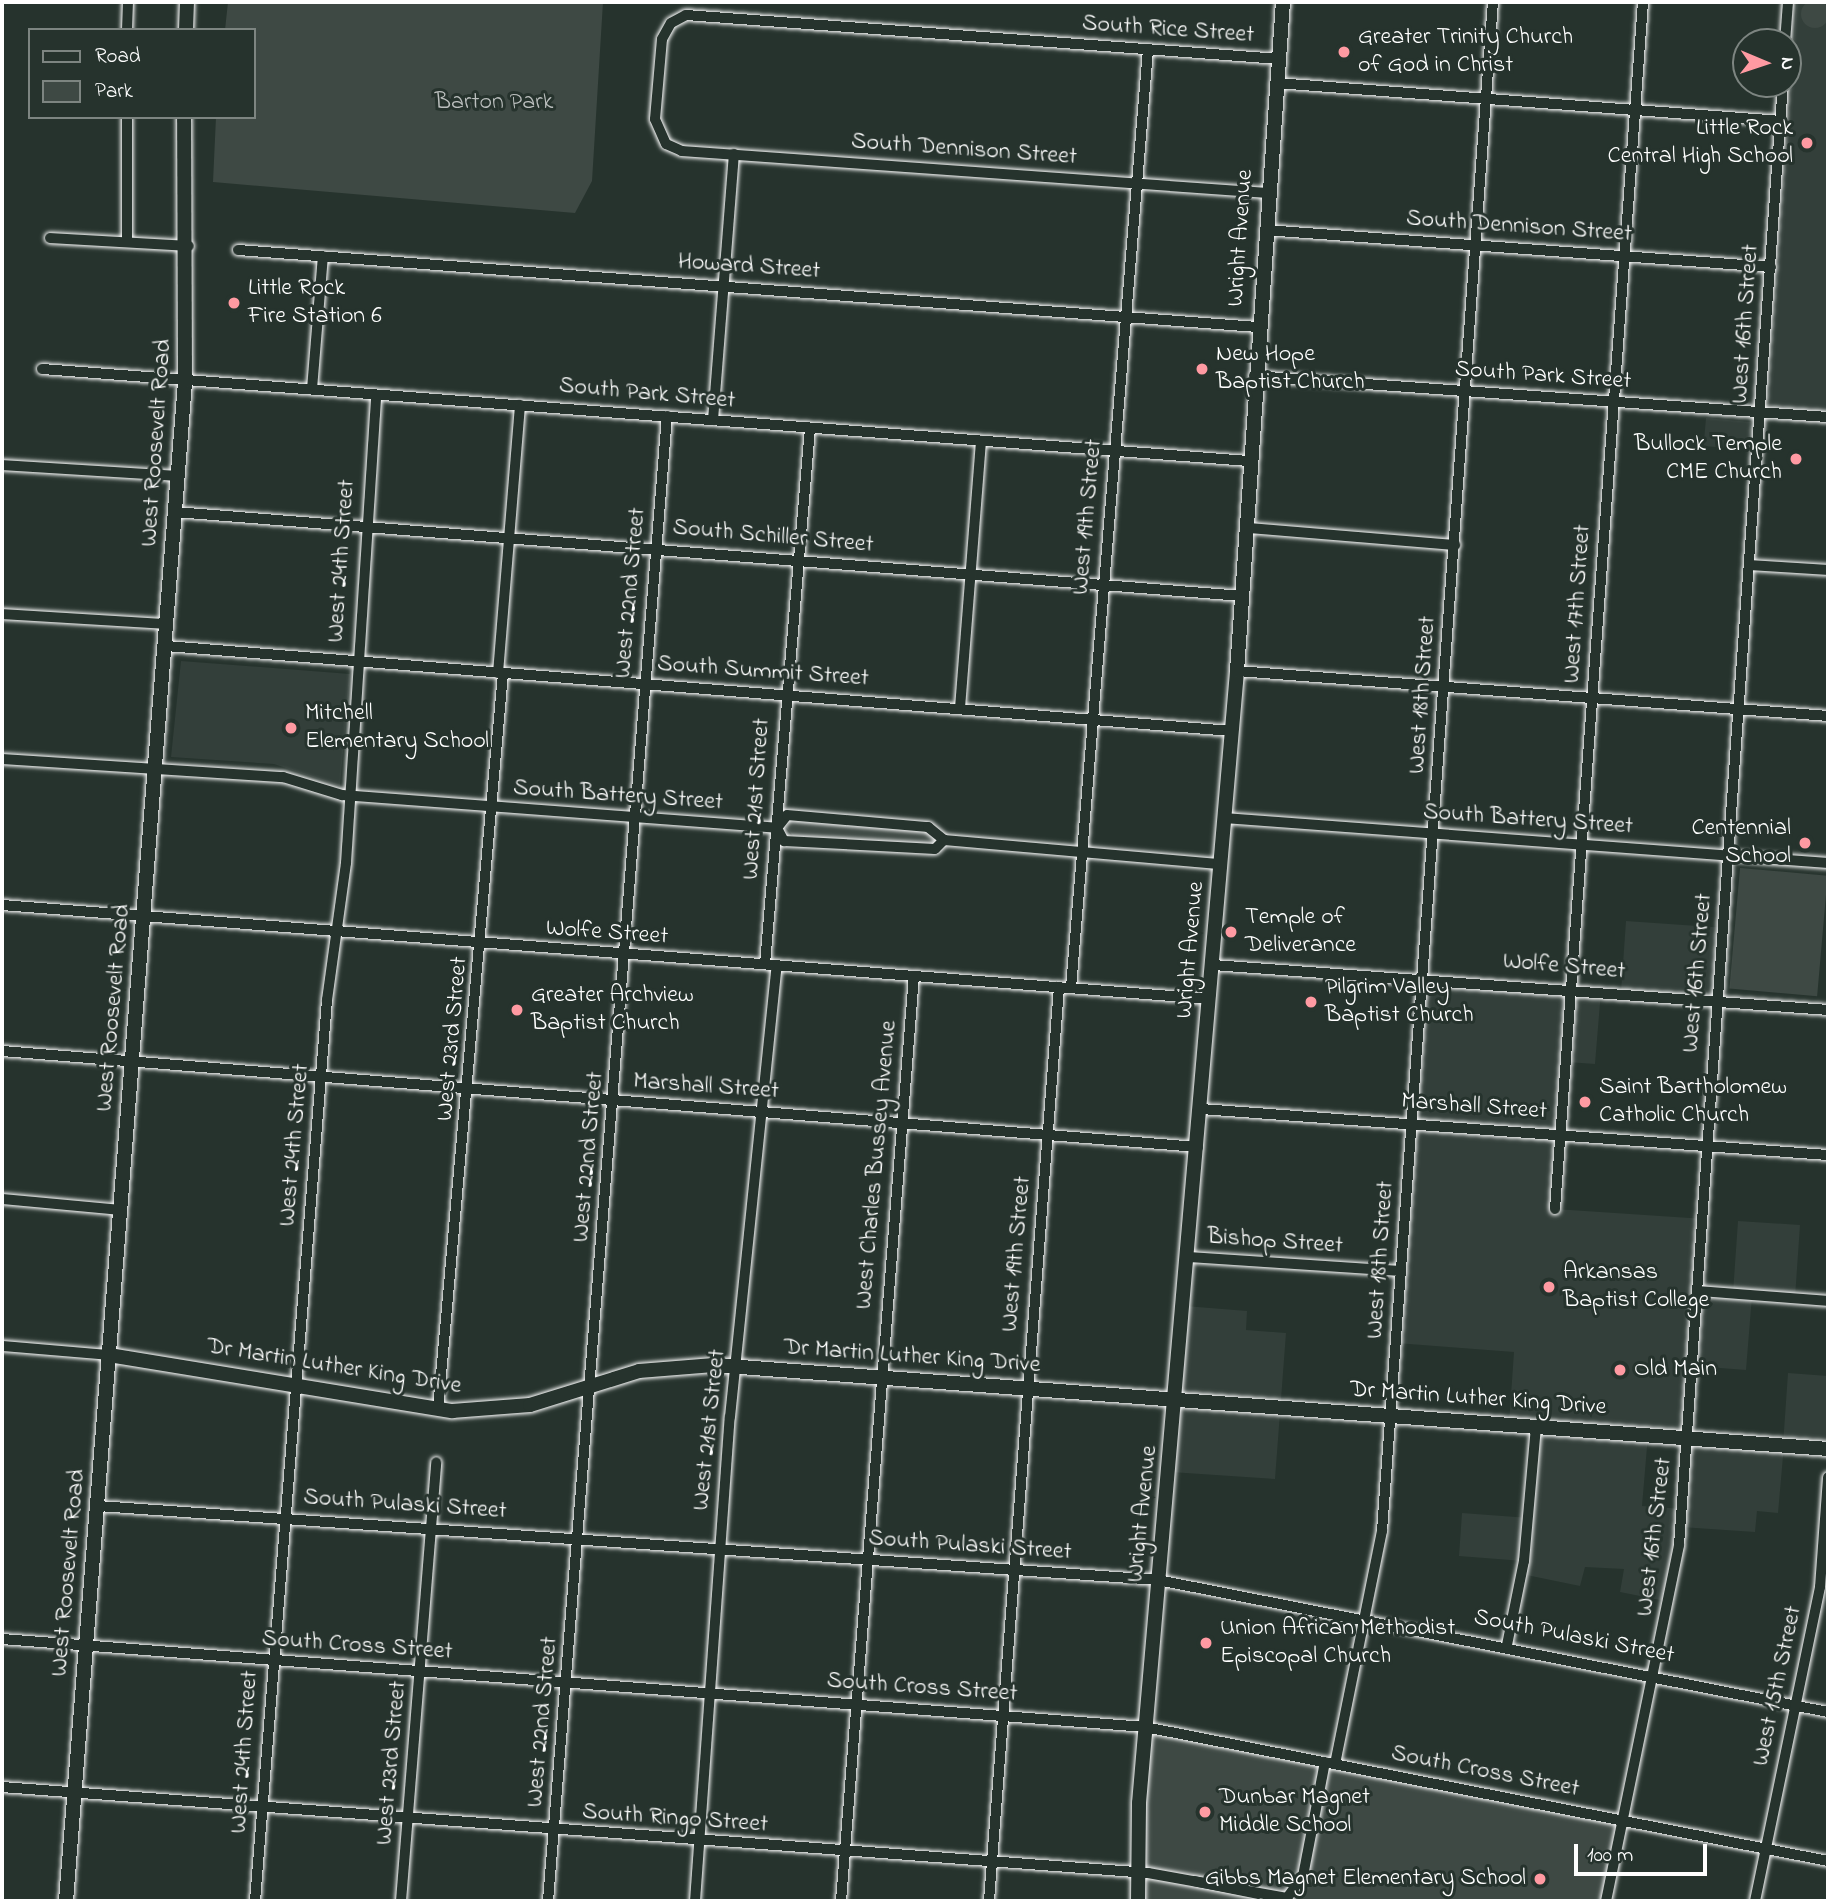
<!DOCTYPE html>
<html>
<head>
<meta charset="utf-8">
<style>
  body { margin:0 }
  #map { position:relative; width:1830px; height:1903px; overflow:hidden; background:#26332d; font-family:"Indie Flower",sans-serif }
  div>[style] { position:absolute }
  .built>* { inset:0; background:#333f3a; transform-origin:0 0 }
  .green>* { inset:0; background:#3e4944; transform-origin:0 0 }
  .round { border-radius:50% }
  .roads { filter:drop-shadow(0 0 2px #fff) drop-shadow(0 0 2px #fff) }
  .minor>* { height:10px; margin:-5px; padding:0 5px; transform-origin:5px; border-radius:5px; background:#26332d }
  .major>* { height:14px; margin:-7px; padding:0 7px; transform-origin:7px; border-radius:7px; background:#26332d }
  .dots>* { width:19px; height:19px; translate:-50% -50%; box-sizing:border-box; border:4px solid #26332d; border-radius:50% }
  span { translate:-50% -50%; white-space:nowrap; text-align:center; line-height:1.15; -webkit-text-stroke:6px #26332d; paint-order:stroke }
  .street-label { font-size:24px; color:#fff }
  .poi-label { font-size:24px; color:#fff }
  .left { translate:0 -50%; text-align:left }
  .right { translate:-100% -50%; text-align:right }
  .park-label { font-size:24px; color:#bbbfbe }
  .frame { position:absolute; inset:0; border:4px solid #fff; pointer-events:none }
  .legend { position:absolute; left:28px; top:28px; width:228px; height:91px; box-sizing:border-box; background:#26332d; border:2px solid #7d8581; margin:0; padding:9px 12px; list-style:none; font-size:21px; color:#fff }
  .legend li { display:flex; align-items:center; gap:14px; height:35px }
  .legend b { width:35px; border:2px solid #7d8581 }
  .north { position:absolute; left:1732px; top:28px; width:70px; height:70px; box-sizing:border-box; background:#26332d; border:2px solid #7d8581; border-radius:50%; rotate:92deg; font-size:19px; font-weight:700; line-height:28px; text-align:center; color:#fff }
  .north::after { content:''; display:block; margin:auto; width:24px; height:32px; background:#ff9aa2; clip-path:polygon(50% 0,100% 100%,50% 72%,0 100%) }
  .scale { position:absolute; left:1574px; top:1844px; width:133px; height:32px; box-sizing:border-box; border:4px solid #fff; border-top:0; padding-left:9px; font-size:21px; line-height:24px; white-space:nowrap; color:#fff; -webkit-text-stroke:5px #26332d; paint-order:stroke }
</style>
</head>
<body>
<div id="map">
  <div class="built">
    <i style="clip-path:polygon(1797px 2px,1828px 2px,1828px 412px,1768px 405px)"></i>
    <i style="left:1706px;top:418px;width:45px;height:28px;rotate:5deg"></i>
    <i style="clip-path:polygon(181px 661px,350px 674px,340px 786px,274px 764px,171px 757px)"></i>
    <i style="left:1626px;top:921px;width:97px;height:72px;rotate:4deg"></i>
    <i style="clip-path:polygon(evenodd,1425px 977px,1601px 991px,1595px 1064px,1567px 1062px,1555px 1209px,1705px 1219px,1699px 1291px,1733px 1293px,1738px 1221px,1800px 1225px,1795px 1298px,1752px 1296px,1746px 1370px,1694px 1366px,1688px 1437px,1783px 1445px,1788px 1373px,1828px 1376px,1828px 1449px,1784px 1445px,1778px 1513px,1757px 1511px,1755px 1532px,1681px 1527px,1670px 1602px,1620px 1592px,1624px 1569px,1585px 1567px,1580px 1586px,1521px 1574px,1523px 1561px,1459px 1556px,1462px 1513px,1528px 1518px,1536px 1427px,1509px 1424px,1514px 1352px,1396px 1343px,1425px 977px,1648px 1435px,1688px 1438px,1682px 1509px,1642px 1506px,1648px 1435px)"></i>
    <i style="clip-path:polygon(1185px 1306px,1247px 1311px,1246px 1330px,1286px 1333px,1275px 1479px,1171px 1472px)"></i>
  </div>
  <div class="green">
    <i class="round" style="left:1801px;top:0;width:28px;height:28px"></i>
    <i style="clip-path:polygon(228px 2px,603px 2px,592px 181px,575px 213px,213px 182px,216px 117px,254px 117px,254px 30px,225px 30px)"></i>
    <i style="clip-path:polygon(791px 820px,931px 831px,937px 841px,929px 846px,793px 836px,786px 827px)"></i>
    <i style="left:1740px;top:868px;width:88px;height:121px;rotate:5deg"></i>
    <i style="clip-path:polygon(1145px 1727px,1622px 1819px,1606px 1901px,1139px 1901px)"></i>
  </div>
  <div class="roads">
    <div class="minor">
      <i style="left:127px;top:30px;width:28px;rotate:-88deg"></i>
      <i style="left:1785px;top:42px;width:40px;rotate:-85.7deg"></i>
      <i style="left:1276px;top:83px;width:506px;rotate:4.3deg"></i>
      <i style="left:1268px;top:193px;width:588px;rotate:-175.9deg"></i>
      <i style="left:682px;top:151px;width:17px;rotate:-156deg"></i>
      <i style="left:666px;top:144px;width:27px;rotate:-114deg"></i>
      <i style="left:655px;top:119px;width:80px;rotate:-85deg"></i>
      <i style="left:662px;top:39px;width:18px;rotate:-61deg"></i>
      <i style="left:671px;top:23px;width:17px;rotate:-28deg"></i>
      <i style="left:686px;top:15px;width:595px;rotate:4.24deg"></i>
      <i style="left:1265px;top:230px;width:507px;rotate:4.18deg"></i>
      <i style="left:50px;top:238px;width:139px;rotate:3.3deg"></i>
      <i style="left:127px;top:241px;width:124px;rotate:-90deg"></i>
      <i style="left:238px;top:250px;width:1022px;rotate:4.32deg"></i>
      <i style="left:42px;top:369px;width:1210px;rotate:4.36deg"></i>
      <i style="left:1254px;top:376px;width:575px;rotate:4.09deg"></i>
      <i style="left:312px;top:389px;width:133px;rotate:-85.3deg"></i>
      <i style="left:713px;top:420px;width:267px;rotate:-85.5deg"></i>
      <i style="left:2px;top:465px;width:176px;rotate:3.6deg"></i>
      <i style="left:175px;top:512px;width:1070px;rotate:4.5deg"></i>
      <i style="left:1248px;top:528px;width:208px;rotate:4.7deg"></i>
      <i style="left:1750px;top:565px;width:78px;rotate:3.7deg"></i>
      <i style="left:2px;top:614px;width:165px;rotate:3.5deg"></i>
      <i style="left:166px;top:646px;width:1068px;rotate:4.56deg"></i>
      <i style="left:1237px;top:671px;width:593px;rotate:4.35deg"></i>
      <i style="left:498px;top:673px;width:269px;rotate:-85.3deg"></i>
      <i style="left:960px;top:708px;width:268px;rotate:-85.5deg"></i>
      <i style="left:2px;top:759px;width:282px;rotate:3.7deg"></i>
      <i style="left:283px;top:777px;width:62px;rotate:17deg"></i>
      <i style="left:342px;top:795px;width:436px;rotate:4.3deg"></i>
      <i style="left:1224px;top:818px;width:606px;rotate:4.26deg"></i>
      <i style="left:777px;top:828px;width:16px;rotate:-52deg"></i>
      <i style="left:787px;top:815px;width:142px;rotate:4.9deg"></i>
      <i style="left:928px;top:827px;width:21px;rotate:39deg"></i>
      <i style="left:777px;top:828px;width:15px;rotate:62deg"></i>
      <i style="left:784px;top:841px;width:151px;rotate:3deg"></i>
      <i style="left:935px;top:849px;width:13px;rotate:-45deg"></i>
      <i style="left:944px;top:840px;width:278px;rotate:5deg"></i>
      <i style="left:2px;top:905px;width:1212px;rotate:4.45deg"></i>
      <i style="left:765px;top:964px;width:538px;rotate:-85.2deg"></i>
      <i style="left:1213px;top:965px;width:617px;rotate:4.18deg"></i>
      <i style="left:1071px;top:988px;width:941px;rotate:-85.31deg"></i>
      <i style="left:2px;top:1051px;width:1200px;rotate:4.59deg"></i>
      <i style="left:1201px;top:1109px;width:629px;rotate:4.2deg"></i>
      <i style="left:2px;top:1199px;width:120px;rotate:5.3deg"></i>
      <i style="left:1555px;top:1209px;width:1210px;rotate:-85.83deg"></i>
      <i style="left:1190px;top:1257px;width:210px;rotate:3.8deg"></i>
      <i style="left:1699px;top:1291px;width:129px;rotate:4.4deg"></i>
      <i style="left:2px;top:1346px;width:107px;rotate:4.8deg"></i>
      <i style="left:438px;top:1409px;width:739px;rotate:-84.95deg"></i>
      <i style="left:98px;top:1506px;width:1063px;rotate:3.99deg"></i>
      <i style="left:1158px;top:1580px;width:683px;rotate:11.15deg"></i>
      <i style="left:2px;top:1639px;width:1146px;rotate:4.4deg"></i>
      <i style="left:1145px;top:1727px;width:696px;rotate:11.1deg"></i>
      <i style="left:1507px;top:1645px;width:86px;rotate:-78.6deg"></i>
      <i style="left:1524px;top:1561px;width:136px;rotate:-84.9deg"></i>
      <i style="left:1335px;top:1764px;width:238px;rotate:-78.6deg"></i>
      <i style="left:1382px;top:1531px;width:1533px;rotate:-85.85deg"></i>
      <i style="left:2px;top:1787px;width:1149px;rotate:4.29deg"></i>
      <i style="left:1148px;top:1873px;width:141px;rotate:10.2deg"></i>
      <i style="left:1287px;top:1898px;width:27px;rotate:-54deg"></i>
      <i style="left:1303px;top:1876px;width:116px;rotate:-79.1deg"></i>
      <i style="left:1194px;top:1881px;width:65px;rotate:11.5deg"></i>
      <i style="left:255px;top:1901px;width:904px;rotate:-85.43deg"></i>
      <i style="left:327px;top:1000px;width:138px;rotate:-82.1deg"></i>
      <i style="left:346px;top:863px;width:469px;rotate:-86.3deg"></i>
      <i style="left:401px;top:1901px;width:440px;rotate:-85.4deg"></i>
      <i style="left:548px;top:1901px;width:1490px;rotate:-85.42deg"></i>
      <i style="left:695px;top:1901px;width:485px;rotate:-85.9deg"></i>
      <i style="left:730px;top:1417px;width:454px;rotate:-84.1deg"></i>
      <i style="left:841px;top:1901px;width:928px;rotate:-85.49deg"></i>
      <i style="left:989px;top:1901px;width:917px;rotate:-85.62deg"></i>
      <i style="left:1606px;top:1901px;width:363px;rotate:-78.4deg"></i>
      <i style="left:1679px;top:1545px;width:1465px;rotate:-85.93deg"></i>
      <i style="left:1755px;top:1901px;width:321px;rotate:-78.3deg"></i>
      <i style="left:1820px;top:1587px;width:110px;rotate:-85.8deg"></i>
    </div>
    <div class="major">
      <i style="left:186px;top:30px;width:28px;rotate:-88deg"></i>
      <i style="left:109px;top:1355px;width:348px;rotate:9.3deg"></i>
      <i style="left:452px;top:1411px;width:78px;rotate:-4.4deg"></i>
      <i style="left:530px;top:1405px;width:114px;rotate:-17.3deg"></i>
      <i style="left:639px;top:1371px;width:75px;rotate:-4.6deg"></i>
      <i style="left:714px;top:1365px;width:1117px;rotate:4.31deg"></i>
      <i style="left:66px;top:1901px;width:1525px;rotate:-85.52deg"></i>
      <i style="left:185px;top:381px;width:264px;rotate:-90.2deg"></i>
      <i style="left:1138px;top:1901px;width:98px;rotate:-89.4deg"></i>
      <i style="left:1139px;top:1803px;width:1136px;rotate:-85.05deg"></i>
      <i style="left:1237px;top:671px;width:671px;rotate:-86.07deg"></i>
    </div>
  </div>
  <div class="dots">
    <i style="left:1344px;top:52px;background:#ff9aa2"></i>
    <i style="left:1807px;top:143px;background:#ff9aa2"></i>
    <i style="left:234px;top:303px;background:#ff9aa2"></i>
    <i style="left:1202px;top:369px;background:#ff9aa2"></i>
    <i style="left:1796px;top:459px;background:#ff9aa2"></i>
    <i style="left:291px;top:728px;background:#ff9aa2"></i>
    <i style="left:1805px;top:843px;background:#ff9aa2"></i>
    <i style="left:1231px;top:932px;background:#ff9aa2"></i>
    <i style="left:1311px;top:1002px;background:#ff9aa2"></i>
    <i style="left:517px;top:1010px;background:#ff9aa2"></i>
    <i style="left:1585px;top:1102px;background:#ff9aa2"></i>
    <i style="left:1549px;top:1287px;background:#ff9aa2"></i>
    <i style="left:1620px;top:1370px;background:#ff9aa2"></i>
    <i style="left:1206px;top:1643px;background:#ff9aa2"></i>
    <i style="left:1205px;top:1812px;background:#ff9aa2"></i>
    <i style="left:1540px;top:1879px;background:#ff9aa2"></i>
  </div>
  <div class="street-label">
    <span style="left:1168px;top:30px;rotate:4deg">South Rice Street</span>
    <span style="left:964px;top:150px;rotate:4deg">South Dennison Street</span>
    <span style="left:1519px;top:227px;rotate:4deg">South Dennison Street</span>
    <span style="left:1241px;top:238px;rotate:-86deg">Wright Avenue</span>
    <span style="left:749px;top:267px;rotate:4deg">Howard Street</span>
    <span style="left:1746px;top:324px;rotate:-86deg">West 16th Street</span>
    <span style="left:1543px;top:376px;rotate:4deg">South Park Street</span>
    <span style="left:647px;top:394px;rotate:5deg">South Park Street</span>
    <span style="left:157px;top:443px;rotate:-86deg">West Roosevelt Road</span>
    <span style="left:1088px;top:517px;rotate:-85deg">West 19th Street</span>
    <span style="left:773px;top:537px;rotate:5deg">South Schiller Street</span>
    <span style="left:342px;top:561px;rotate:-86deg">West 24th Street</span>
    <span style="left:631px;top:593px;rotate:-85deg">West 22nd Street</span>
    <span style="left:1578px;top:604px;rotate:-86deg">West 17th Street</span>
    <span style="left:763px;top:672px;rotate:4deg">South Summit Street</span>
    <span style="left:1423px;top:695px;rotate:-86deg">West 18th Street</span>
    <span style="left:618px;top:796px;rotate:4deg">South Battery Street</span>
    <span style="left:757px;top:799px;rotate:-86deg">West 21st Street</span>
    <span style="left:1528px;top:820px;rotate:4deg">South Battery Street</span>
    <span style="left:607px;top:933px;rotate:4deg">Wolfe Street</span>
    <span style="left:1191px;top:950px;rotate:-85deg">Wright Avenue</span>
    <span style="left:1564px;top:967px;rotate:5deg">Wolfe Street</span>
    <span style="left:1698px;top:973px;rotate:-85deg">West 16th Street</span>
    <span style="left:114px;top:1008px;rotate:-85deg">West Roosevelt Road</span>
    <span style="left:453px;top:1039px;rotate:-85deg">West 23rd Street</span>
    <span style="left:706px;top:1087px;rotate:4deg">Marshall Street</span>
    <span style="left:1474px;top:1107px;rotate:4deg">Marshall Street</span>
    <span style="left:295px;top:1145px;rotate:-85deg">West 24th Street</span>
    <span style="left:589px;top:1157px;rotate:-85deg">West 22nd Street</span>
    <span style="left:877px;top:1165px;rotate:-85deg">West Charles Bussey Avenue</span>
    <span style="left:1275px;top:1242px;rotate:4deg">Bishop Street</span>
    <span style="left:1017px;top:1254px;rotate:-85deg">West 19th Street</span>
    <span style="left:1381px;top:1260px;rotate:-86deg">West 18th Street</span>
    <span style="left:912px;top:1357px;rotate:4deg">Dr Martin Luther King Drive</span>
    <span style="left:334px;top:1367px;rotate:9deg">Dr Martin Luther King Drive</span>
    <span style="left:1478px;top:1399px;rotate:4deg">Dr Martin Luther King Drive</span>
    <span style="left:710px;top:1430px;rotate:-84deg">West 21st Street</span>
    <span style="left:405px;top:1505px;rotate:4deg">South Pulaski Street</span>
    <span style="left:1143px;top:1514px;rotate:-84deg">Wright Avenue</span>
    <span style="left:1655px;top:1537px;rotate:-83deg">West 16th Street</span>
    <span style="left:970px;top:1546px;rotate:4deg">South Pulaski Street</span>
    <span style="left:69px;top:1573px;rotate:-85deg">West Roosevelt Road</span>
    <span style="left:1574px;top:1637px;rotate:11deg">South Pulaski Street</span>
    <span style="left:357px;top:1646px;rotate:4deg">South Cross Street</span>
    <span style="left:1778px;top:1686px;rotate:-78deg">West 15th Street</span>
    <span style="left:922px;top:1688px;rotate:4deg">South Cross Street</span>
    <span style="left:543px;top:1722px;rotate:-85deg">West 22nd Street</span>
    <span style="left:245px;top:1752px;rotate:-86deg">West 24th Street</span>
    <span style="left:392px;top:1763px;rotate:-85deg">West 23rd Street</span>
    <span style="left:1485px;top:1772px;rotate:11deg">South Cross Street</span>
    <span style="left:675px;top:1819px;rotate:4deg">South Ringo Street</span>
  </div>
  <div class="poi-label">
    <span class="left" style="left:1358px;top:52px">Greater Trinity Church<br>of God in Christ</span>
    <span class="right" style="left:1793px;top:143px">Little Rock<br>Central High School</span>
    <span class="left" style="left:248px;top:303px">Little Rock<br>Fire Station 6</span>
    <span class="left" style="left:1216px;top:369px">New Hope<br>Baptist Church</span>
    <span class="right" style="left:1782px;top:459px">Bullock Temple<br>CME Church</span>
    <span class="left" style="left:305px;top:728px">Mitchell<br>Elementary School</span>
    <span class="right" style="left:1791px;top:843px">Centennial<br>School</span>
    <span class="left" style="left:1245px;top:932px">Temple of<br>Deliverance</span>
    <span class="left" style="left:1325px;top:1002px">Pilgrim Valley<br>Baptist Church</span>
    <span class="left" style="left:531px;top:1010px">Greater Archview<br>Baptist Church</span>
    <span class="left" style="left:1599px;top:1102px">Saint Bartholomew<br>Catholic Church</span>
    <span class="left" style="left:1563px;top:1287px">Arkansas<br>Baptist College</span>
    <span class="left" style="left:1634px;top:1370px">Old Main</span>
    <span class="left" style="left:1220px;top:1643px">Union African Methodist<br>Episcopal Church</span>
    <span class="left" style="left:1219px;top:1812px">Dunbar Magnet<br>Middle School</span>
    <span class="right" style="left:1526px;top:1879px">Gibbs Magnet Elementary School</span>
  </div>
  <div class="park-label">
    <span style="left:494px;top:103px">Barton Park</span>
  </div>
  <div class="frame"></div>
  <ul class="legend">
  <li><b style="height:9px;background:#26332d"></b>Road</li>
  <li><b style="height:19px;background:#3e4944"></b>Park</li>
  </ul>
  <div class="north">N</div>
  <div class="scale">100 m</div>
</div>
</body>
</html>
